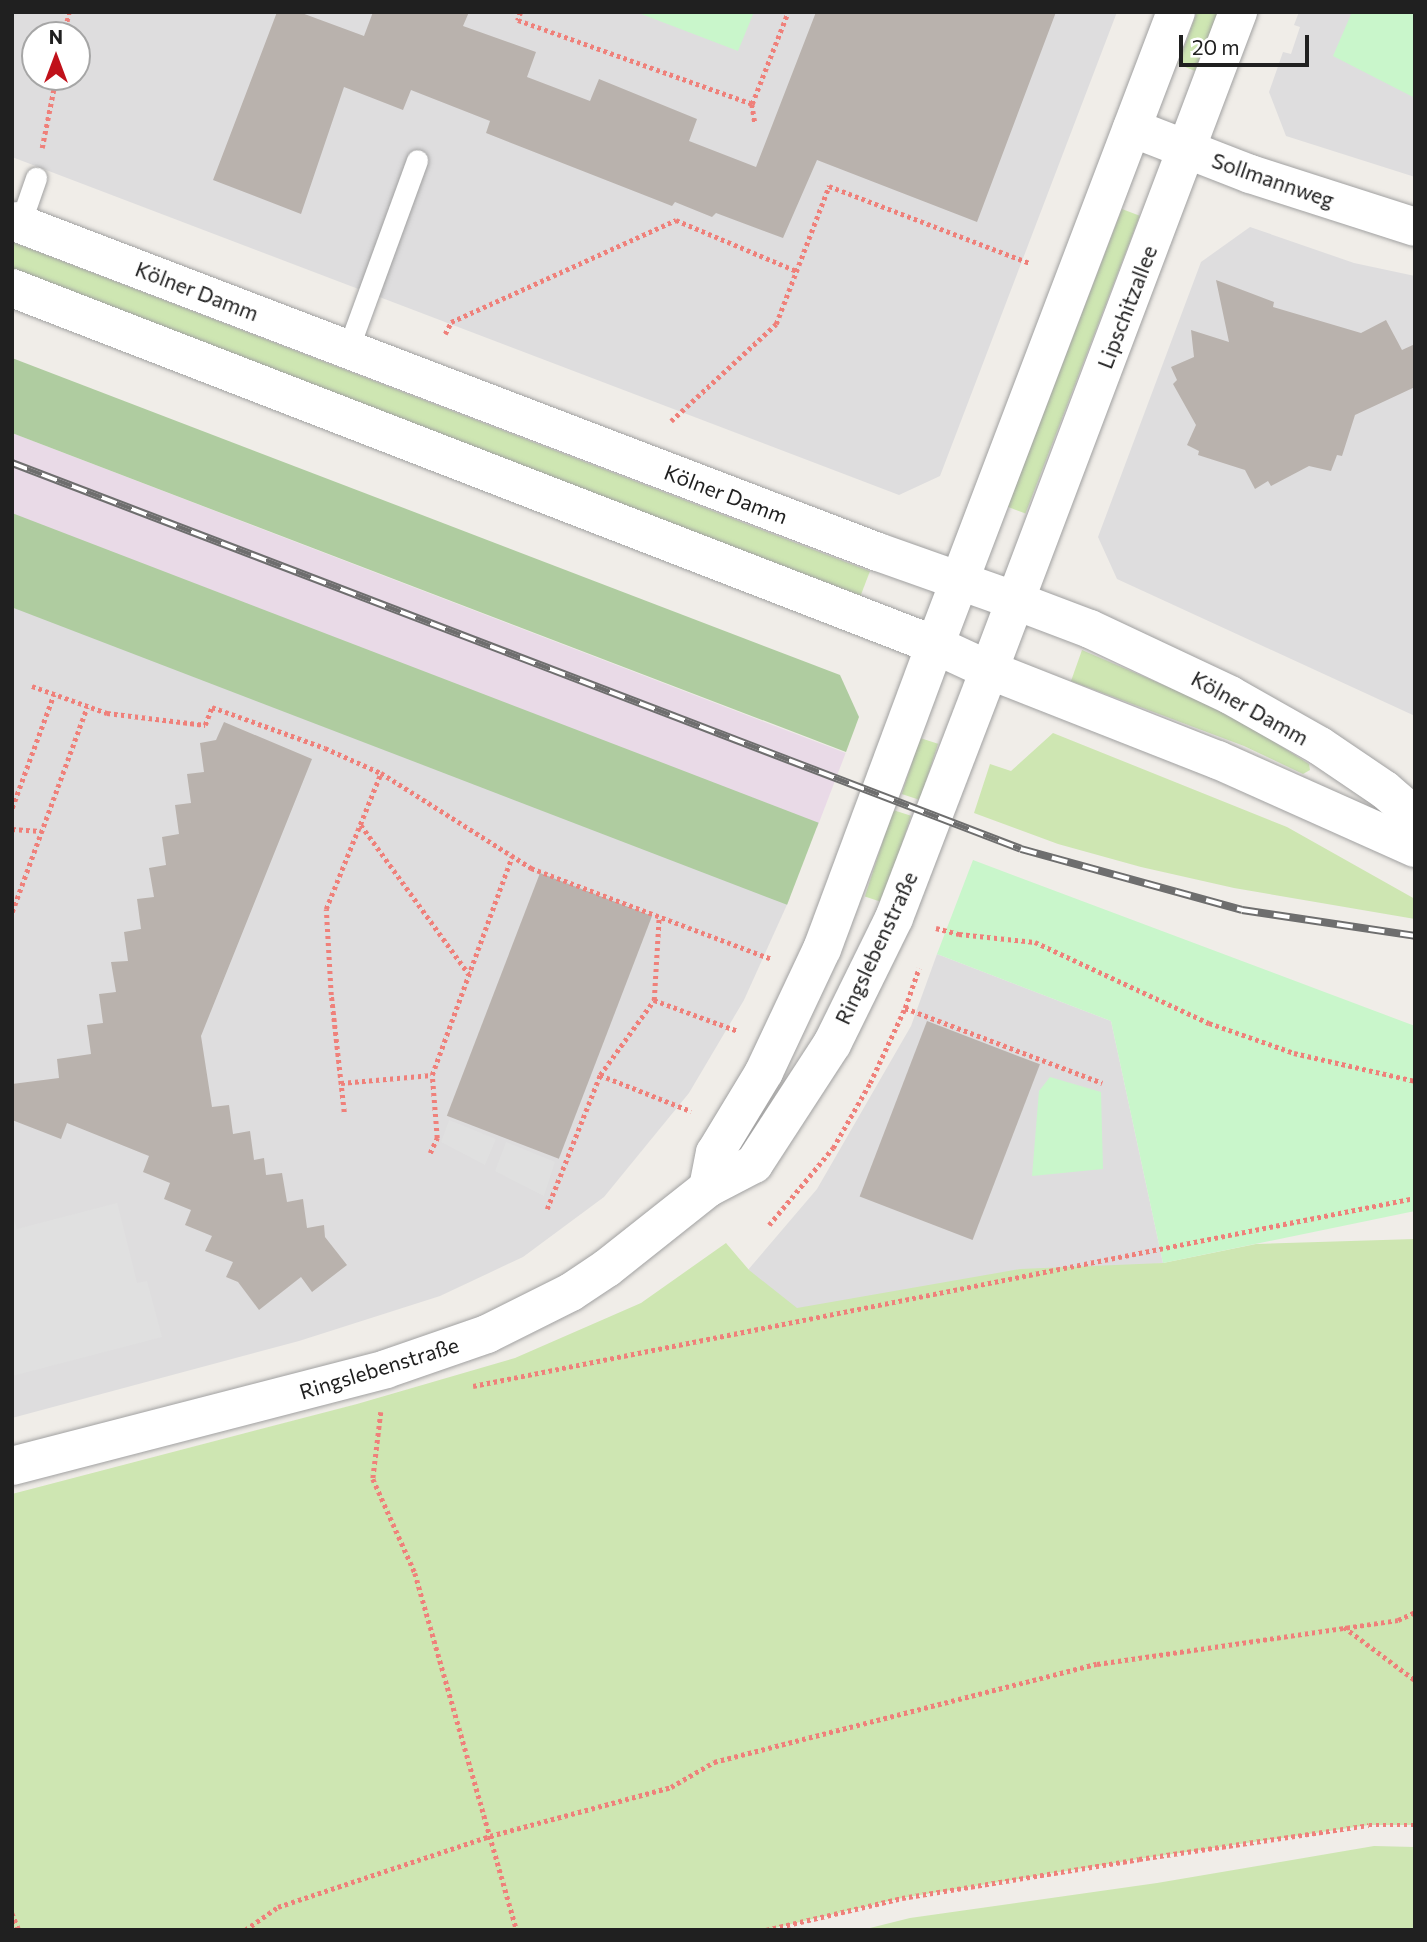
<!DOCTYPE html>
<html>
<head>
<meta charset="utf-8">
<style>
  body { margin:0 }
  #map { position:relative; width:1427px; height:1942px; overflow:hidden; background:#f0ede8; font-family:Commissioner,sans-serif }
  div>[style] { position:absolute }
  .residential>* { inset:0; background:#deddde }
  .industrial>* { inset:0; background:#e9dae7; transform-origin:0 0 }
  .grass>* { inset:0; background:#cee6b2; transform-origin:0 0 }
  .forest>* { inset:0; background:#afcca0; transform-origin:0 0 }
  .park>* { inset:0; background:#c9f6cb }
  .parking>* { inset:0; background:#e0e0e0 }
  .building>* { inset:0; background:#b9b2ad; transform-origin:0 0 }
  .path>* { height:4.5px; margin-top:-2.25px; transform-origin:0; background:repeating-linear-gradient(90deg,#ef807a 0 3.5px,transparent 0 7px) }
  .roads { filter:drop-shadow(0 0 2px #a1a1a1) drop-shadow(0 0 2px #a1a1a1) }
  .service>* { height:21px; margin:-10.5px; padding:0 10.5px; transform-origin:10.5px; border-radius:10.5px; background:#fff }
  .minor>* { height:38px; margin:-19px; padding:0 19px; transform-origin:19px; border-radius:19px; background:#fff }
  .tertiary>* { height:38px; margin:-19px; padding:0 19px; transform-origin:19px; border-radius:19px; background:#fff }
  .rail>* { height:8px; margin-top:-4px; transform-origin:0; background:repeating-linear-gradient(90deg,#fff 0 16px,#6e6e6e 0 32px); box-sizing:border-box; border-block:2px solid #6e6e6e }
  span { translate:-50% -50%; white-space:nowrap; text-align:center; line-height:1.15; -webkit-text-stroke:5px #fff; paint-order:stroke }
  .street-label { font-size:21px; color:#202020 }
  .frame { position:absolute; inset:0; border:14px solid #202020; pointer-events:none }
  .north { position:absolute; left:21px; top:21px; width:70px; height:70px; box-sizing:border-box; background:#fff; border:2px solid #a6a6a6; border-radius:50%; rotate:0deg; font-size:19px; font-weight:700; line-height:28px; text-align:center; color:#202020 }
  .north::after { content:''; display:block; margin:auto; width:24px; height:32px; background:#c0111a; clip-path:polygon(50% 0,100% 100%,50% 72%,0 100%) }
  .scale { position:absolute; left:1179px; top:35px; width:130px; height:32px; box-sizing:border-box; border:4px solid #202020; border-top:0; padding-left:9px; font-size:21px; line-height:24px; white-space:nowrap; color:#202020; -webkit-text-stroke:5px #fff; paint-order:stroke }
</style>
</head>
<body>
<div id="map">
  <div class="residential">
    <i style="clip-path:polygon(evenodd,12px 12px,1117px 12px,940px 476px,899px 495px,12px 157px,12px 12px,35px 35px,77px 35px,77px 77px,35px 77px,35px 35px)"></i>
    <i style="clip-path:polygon(1299px 12px,1415px 12px,1415px 177px,1286px 136px,1269px 92px,1283px 52px,1291px 54px,1300px 27px,1294px 25px)"></i>
    <i style="clip-path:polygon(1250px 227px,1354px 263px,1415px 276px,1415px 716px,1117px 579px,1098px 537px,1201px 262px)"></i>
    <i style="clip-path:polygon(12px 601px,790px 898px,744px 1000px,689px 1093px,604px 1197px,523px 1257px,440px 1296px,299px 1341px,12px 1418px)"></i>
    <i style="clip-path:polygon(937px 954px,1111px 1021px,1163px 1263px,693px 1324px,736px 1284px,817px 1189px,911px 1026px)"></i>
  </div>
  <div class="industrial">
    <i style="left:12px;top:433px;width:893px;height:80px;rotate:21deg"></i>
  </div>
  <div class="grass">
    <i style="clip-path:polygon(1197px 12px,1218px 12px,1195px 71px,1178px 64px)"></i>
    <i style="left:1122px;top:209px;width:19px;height:319px;rotate:21deg"></i>
    <i style="left:12px;top:242px;width:919px;height:26px;rotate:21deg"></i>
    <i style="clip-path:polygon(1082px 650px,1189px 696px,1252px 728px,1309px 764px,1310px 770px,1303px 774px,1244px 746px,1071px 681px)"></i>
    <i style="clip-path:polygon(1053px 733px,1287px 827px,1415px 899px,1415px 919px,1234px 888px,1141px 867px,1058px 844px,974px 813px,990px 764px,1011px 771px)"></i>
    <i style="left:920px;top:738px;width:19px;height:59px;rotate:18deg"></i>
    <i style="left:893px;top:810px;width:19px;height:91px;rotate:18deg"></i>
    <i style="clip-path:polygon(1415px 1239px,1415px 1825px,1369px 1825px,1139px 1859px,902px 1898px,766px 1930px,13px 1930px,12px 1494px,357px 1404px,515px 1358px,641px 1303px,726px 1243px,749px 1270px,797px 1308px,1020px 1269px,1163px 1263px,1256px 1244px)"></i>
    <i style="clip-path:polygon(1374px 1846px,1415px 1847px,1415px 1930px,862px 1930px,910px 1918px,1157px 1883px)"></i>
  </div>
  <div class="forest">
    <i style="clip-path:polygon(12px 358px,840px 675px,859px 717px,846px 752px,12px 433px)"></i>
    <i style="left:12px;top:513px;width:864px;height:88px;rotate:21deg"></i>
  </div>
  <div class="park">
    <i style="clip-path:polygon(636px 12px,754px 12px,738px 51px)"></i>
    <i style="clip-path:polygon(1352px 12px,1415px 12px,1415px 98px,1333px 56px)"></i>
    <i style="clip-path:polygon(973px 860px,1415px 1026px,1415px 1211px,1163px 1263px,1111px 1021px,937px 954px)"></i>
    <i style="clip-path:polygon(1050px 1077px,1101px 1092px,1103px 1169px,1032px 1176px,1039px 1091px)"></i>
  </div>
  <div class="parking">
    <i style="clip-path:polygon(449px 1120px,496px 1139px,485px 1165px,441px 1142px)"></i>
    <i style="clip-path:polygon(506px 1142px,555px 1162px,544px 1196px,495px 1171px)"></i>
    <i style="clip-path:polygon(117px 1203px,137px 1283px,147px 1281px,162px 1337px,12px 1376px,12px 1212px,17px 1229px)"></i>
  </div>
  <div class="building">
    <i style="clip-path:polygon(277px 12px,299px 12px,364px 36px,373px 12px,469px 12px,463px 26px,536px 52px,527px 77px,590px 101px,599px 79px,697px 119px,689px 141px,756px 167px,816px 12px,1056px 12px,977px 222px,817px 160px,783px 238px,716px 213px,712px 217px,675px 202px,672px 206px,486px 133px,490px 121px,411px 90px,403px 110px,344px 87px,301px 214px,213px 180px)"></i>
    <i style="clip-path:polygon(1216px 280px,1274px 302px,1273px 307px,1361px 333px,1386px 320px,1402px 350px,1415px 344px,1415px 387px,1355px 415px,1342px 456px,1337px 455px,1331px 471px,1309px 466px,1271px 486px,1268px 481px,1255px 489px,1245px 470px,1198px 455px,1199px 451px,1187px 445px,1196px 425px,1173px 384px,1177px 380px,1171px 367px,1194px 357px,1191px 330px,1229px 342px)"></i>
    <i style="clip-path:polygon(224px 722px,312px 759px,201px 1036px,212px 1107px,229px 1105px,233px 1134px,250px 1131px,254px 1160px,264px 1158px,266px 1175px,282px 1173px,287px 1202px,303px 1199px,307px 1228px,324px 1225px,325px 1237px,347px 1265px,312px 1292px,301px 1277px,259px 1310px,238px 1282px,226px 1277px,233px 1262px,205px 1251px,212px 1236px,185px 1225px,191px 1210px,164px 1199px,170px 1183px,143px 1172px,149px 1156px,67px 1123px,61px 1139px,12px 1120px,12px 1084px,59px 1078px,57px 1059px,91px 1054px,87px 1025px,103px 1023px,99px 994px,116px 992px,111px 962px,128px 961px,124px 932px,141px 929px,137px 899px,154px 897px,149px 868px,166px 865px,162px 837px,179px 834px,175px 805px,191px 803px,187px 774px,204px 772px,200px 743px,216px 740px)"></i>
    <i style="left:540px;top:873px;width:120px;height:260px;rotate:21deg"></i>
    <i style="left:927px;top:1021px;width:121px;height:188px;rotate:21deg"></i>
  </div>
  <div class="path">
    <i style="left:521px;top:12px;width:9px;rotate:111deg"></i>
    <i style="left:518px;top:20px;width:249px;rotate:19.7deg"></i>
    <i style="left:752px;top:104px;width:99px;rotate:-68.6deg"></i>
    <i style="left:64px;top:35px;width:24px;rotate:-78deg"></i>
    <i style="left:752px;top:104px;width:18px;rotate:81deg"></i>
    <i style="left:42px;top:148px;width:72px;rotate:-78.8deg"></i>
    <i style="left:445px;top:334px;width:13px;rotate:-63deg"></i>
    <i style="left:451px;top:322px;width:247px;rotate:-24.4deg"></i>
    <i style="left:676px;top:220px;width:131px;rotate:22.9deg"></i>
    <i style="left:671px;top:421px;width:143px;rotate:-42.7deg"></i>
    <i style="left:776px;top:324px;width:148px;rotate:-69deg"></i>
    <i style="left:829px;top:186px;width:215px;rotate:21deg"></i>
    <i style="left:32px;top:686px;width:80px;rotate:19.8deg"></i>
    <i style="left:107px;top:713px;width:99px;rotate:7deg"></i>
    <i style="left:205px;top:725px;width:19px;rotate:-69deg"></i>
    <i style="left:212px;top:707px;width:120px;rotate:19.9deg"></i>
    <i style="left:325px;top:748px;width:61px;rotate:24.1deg"></i>
    <i style="left:381px;top:773px;width:178px;rotate:32.3deg"></i>
    <i style="left:531px;top:868px;width:258px;rotate:20.7deg"></i>
    <i style="left:12px;top:808px;width:121px;rotate:-69.8deg"></i>
    <i style="left:361px;top:825px;width:184px;rotate:54.1deg"></i>
    <i style="left:12px;top:829px;width:29px;rotate:4deg"></i>
    <i style="left:12px;top:912px;width:218px;rotate:-69.9deg"></i>
    <i style="left:936px;top:928px;width:24px;rotate:15deg"></i>
    <i style="left:959px;top:934px;width:76px;rotate:6deg"></i>
    <i style="left:1035px;top:942px;width:192px;rotate:25deg"></i>
    <i style="left:1209px;top:1023px;width:90px;rotate:19.4deg"></i>
    <i style="left:1294px;top:1053px;width:124px;rotate:13deg"></i>
    <i style="left:654px;top:1000px;width:90px;rotate:20.3deg"></i>
    <i style="left:905px;top:1008px;width:211px;rotate:20.8deg"></i>
    <i style="left:600px;top:1075px;width:98px;rotate:21.6deg"></i>
    <i style="left:341px;top:1083px;width:91px;rotate:-5deg"></i>
    <i style="left:344px;top:1112px;width:118px;rotate:-96.3deg"></i>
    <i style="left:331px;top:995px;width:86px;rotate:-93.3deg"></i>
    <i style="left:326px;top:909px;width:147px;rotate:-68deg"></i>
    <i style="left:430px;top:1153px;width:17px;rotate:-65deg"></i>
    <i style="left:437px;top:1138px;width:63px;rotate:-94.5deg"></i>
    <i style="left:432px;top:1075px;width:233px;rotate:-69.9deg"></i>
    <i style="left:547px;top:1209px;width:144px;rotate:-68.4deg"></i>
    <i style="left:600px;top:1075px;width:92px;rotate:-54.2deg"></i>
    <i style="left:654px;top:1000px;width:83px;rotate:-86.6deg"></i>
    <i style="left:769px;top:1225px;width:100px;rotate:-50.3deg"></i>
    <i style="left:833px;top:1148px;width:75px;rotate:-60.4deg"></i>
    <i style="left:870px;top:1083px;width:83px;rotate:-65deg"></i>
    <i style="left:905px;top:1008px;width:42px;rotate:-70.7deg"></i>
    <i style="left:473px;top:1386px;width:961px;rotate:-11.29deg"></i>
    <i style="left:381px;top:1412px;width:67px;rotate:96.8deg"></i>
    <i style="left:373px;top:1479px;width:103px;rotate:65.9deg"></i>
    <i style="left:415px;top:1573px;width:371px;rotate:74.1deg"></i>
    <i style="left:1344px;top:1627px;width:89px;rotate:36.7deg"></i>
    <i style="left:12px;top:1913px;width:18px;rotate:68deg"></i>
    <i style="left:245px;top:1930px;width:40px;rotate:-34.9deg"></i>
    <i style="left:278px;top:1907px;width:224px;rotate:-18.5deg"></i>
    <i style="left:490px;top:1836px;width:188px;rotate:-15.1deg"></i>
    <i style="left:671px;top:1787px;width:50px;rotate:-30.2deg"></i>
    <i style="left:714px;top:1762px;width:395px;rotate:-14.4deg"></i>
    <i style="left:1097px;top:1664px;width:304px;rotate:-8.3deg"></i>
    <i style="left:1398px;top:1620px;width:19px;rotate:-25deg"></i>
    <i style="left:766px;top:1930px;width:140px;rotate:-13.2deg"></i>
    <i style="left:902px;top:1898px;width:240px;rotate:-9.3deg"></i>
    <i style="left:1139px;top:1859px;width:232px;rotate:-8.4deg"></i>
    <i style="left:1369px;top:1825px;width:46px"></i>
  </div>
  <div class="roads">
    <div class="service">
      <i style="left:20px;top:224px;width:49px;rotate:-70.8deg"></i>
      <i style="left:348px;top:349px;width:201px;rotate:-69.9deg"></i>
    </div>
    <div class="minor">
      <i style="left:1132px;top:128px;width:127px;rotate:21.3deg"></i>
      <i style="left:1250px;top:174px;width:173px;rotate:17.8deg"></i>
      <i style="left:1016px;top:601px;width:79px;rotate:20.7deg"></i>
      <i style="left:1090px;top:629px;width:155px;rotate:25.2deg"></i>
      <i style="left:1230px;top:695px;width:103px;rotate:29.5deg"></i>
      <i style="left:1320px;top:746px;width:78px;rotate:34.1deg"></i>
      <i style="left:1385px;top:790px;width:40px;rotate:41deg"></i>
      <i style="left:708px;top:1188px;width:36px;rotate:-79deg"></i>
      <i style="left:715px;top:1153px;width:95px;rotate:-58.8deg"></i>
      <i style="left:764px;top:1072px;width:136px;rotate:-64.8deg"></i>
      <i style="left:822px;top:949px;width:324px;rotate:-69.6deg"></i>
      <i style="left:12px;top:1466px;width:386px;rotate:-14.5deg"></i>
      <i style="left:386px;top:1369px;width:107px;rotate:-19.1deg"></i>
      <i style="left:487px;top:1334px;width:94px;rotate:-26.6deg"></i>
      <i style="left:571px;top:1292px;width:43px;rotate:-33.7deg"></i>
      <i style="left:607px;top:1268px;width:129px;rotate:-38.4deg"></i>
      <i style="left:708px;top:1188px;width:52px;rotate:-27.6deg"></i>
      <i style="left:754px;top:1164px;width:143px;rotate:-57deg"></i>
      <i style="left:832px;top:1044px;width:140px;rotate:-63.8deg"></i>
      <i style="left:894px;top:918px;width:266px;rotate:-69deg"></i>
      <i style="left:989px;top:670px;width:246px;rotate:21.5deg"></i>
      <i style="left:1218px;top:760px;width:216px;rotate:24.1deg"></i>
    </div>
    <div class="tertiary">
      <i style="left:12px;top:221px;width:927px;rotate:20.92deg"></i>
      <i style="left:878px;top:552px;width:146px;rotate:19.5deg"></i>
      <i style="left:12px;top:288px;width:990px;rotate:21.15deg"></i>
      <i style="left:935px;top:645px;width:60px;rotate:24.8deg"></i>
      <i style="left:989px;top:670px;width:704px;rotate:-69.27deg"></i>
      <i style="left:935px;top:645px;width:677px;rotate:-69.16deg"></i>
    </div>
  </div>
  <div class="rail">
    <i style="left:12px;top:463px;width:1080px;rotate:20.93deg"></i>
    <i style="left:1021px;top:849px;width:229px;rotate:15.4deg"></i>
    <i style="left:1242px;top:910px;width:175px;rotate:8.5deg"></i>
  </div>
  <div class="street-label">
    <span style="left:1273px;top:180px;rotate:19deg">Sollmannweg</span>
    <span style="left:197px;top:291px;rotate:21deg">Kölner Damm</span>
    <span style="left:1127px;top:307px;rotate:-69deg">Lipschitzallee</span>
    <span style="left:726px;top:494px;rotate:21deg">Kölner Damm</span>
    <span style="left:1250px;top:708px;rotate:29deg">Kölner Damm</span>
    <span style="left:876px;top:948px;rotate:-65deg">Ringslebenstraße</span>
    <span style="left:379px;top:1368px;rotate:-17deg">Ringslebenstraße</span>
  </div>
  <div class="frame"></div>
  <div class="north">N</div>
  <div class="scale">20 m</div>
</div>
</body>
</html>
